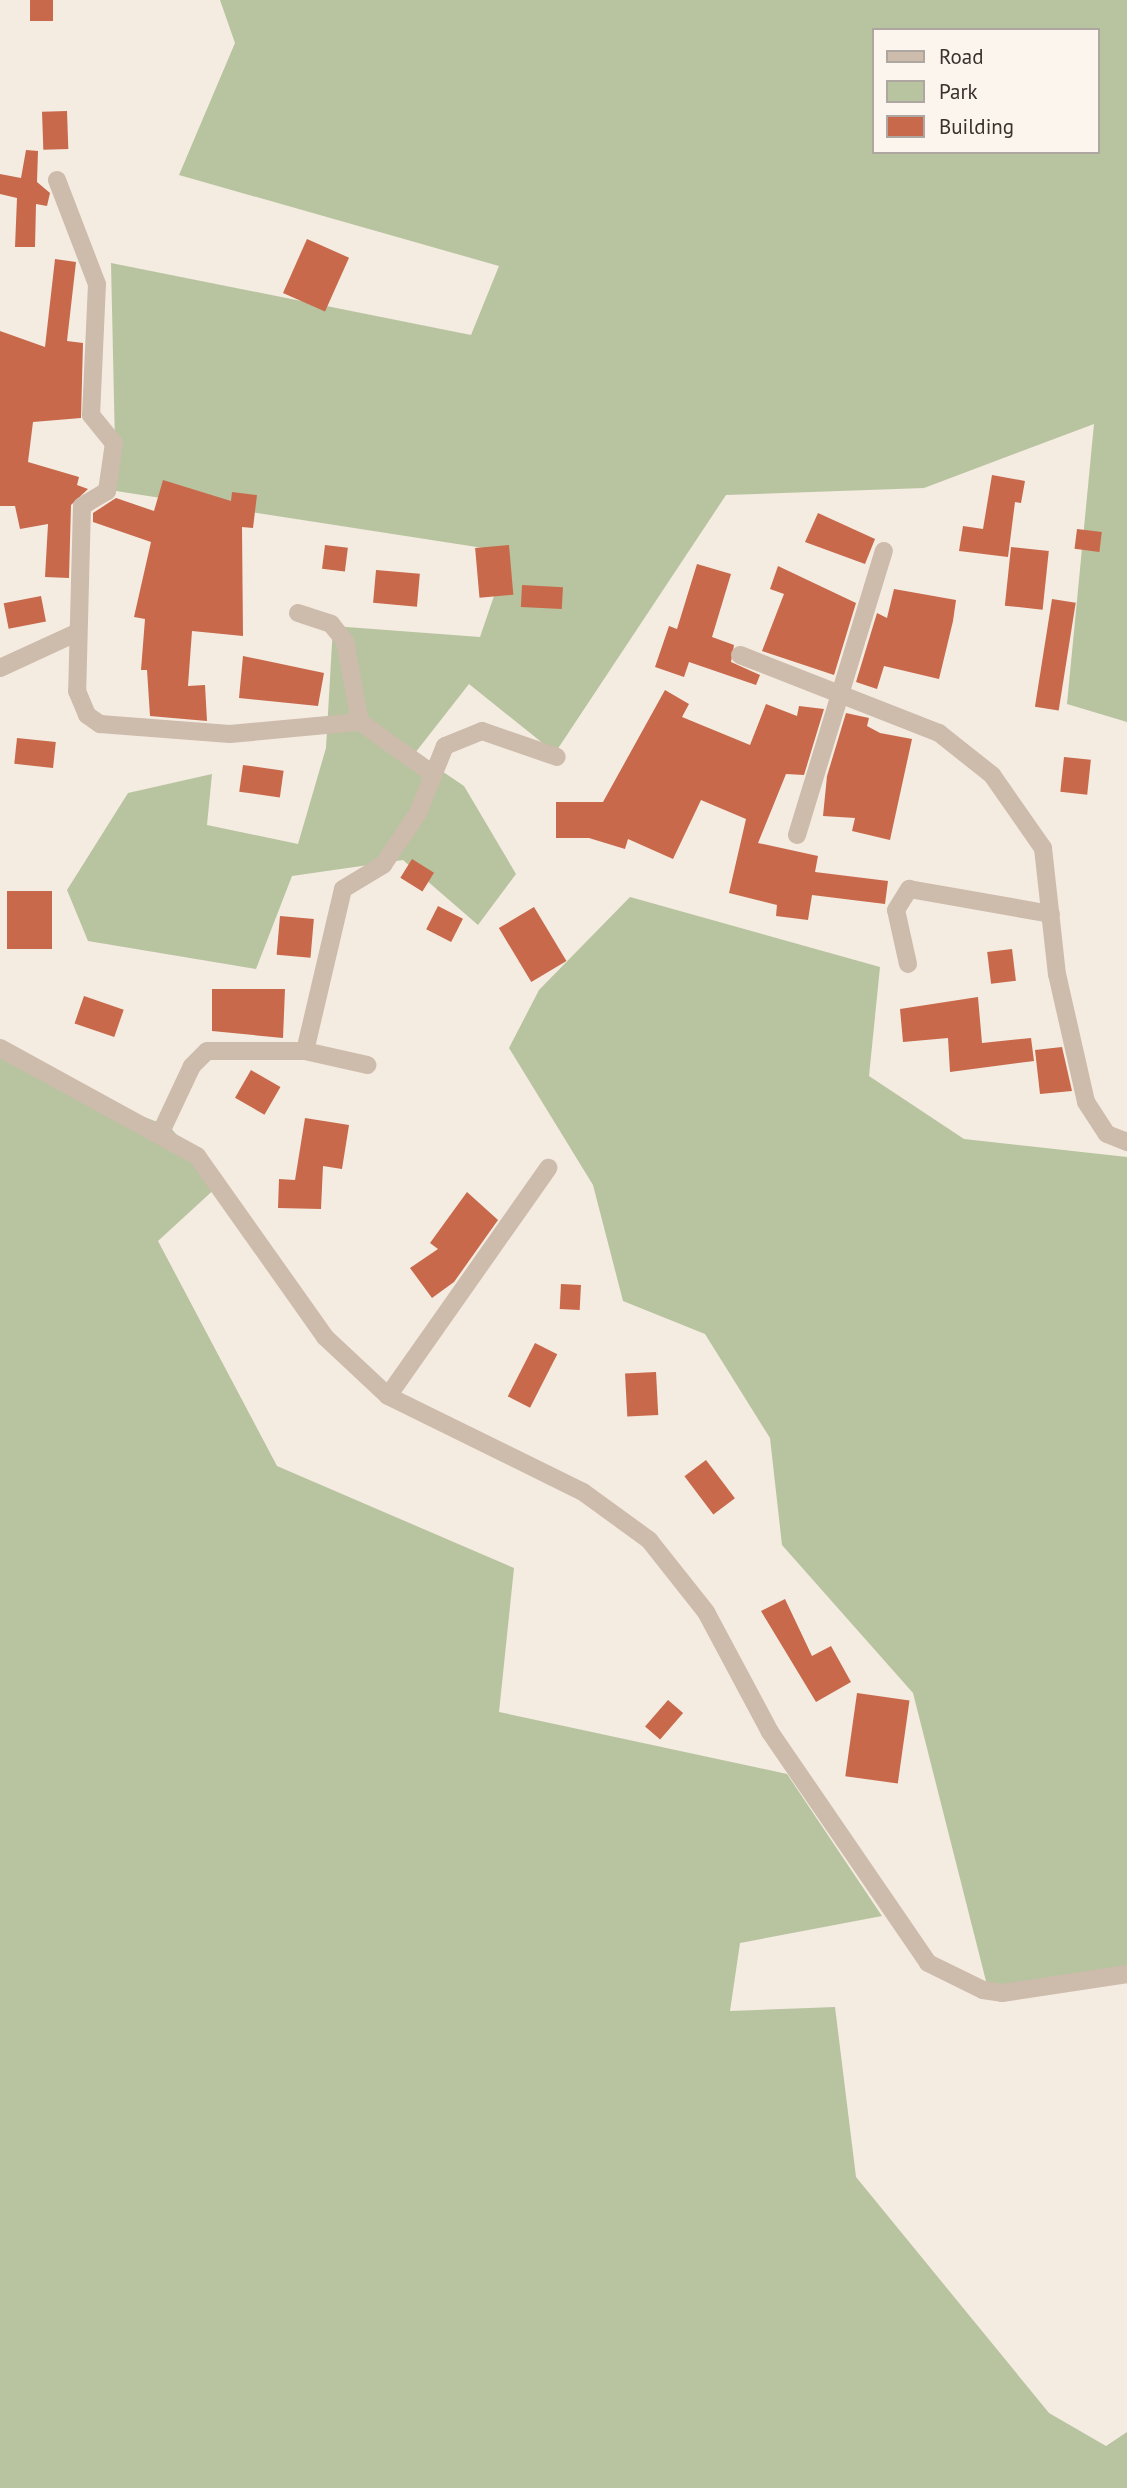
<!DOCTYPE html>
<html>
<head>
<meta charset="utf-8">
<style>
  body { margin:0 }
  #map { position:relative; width:1127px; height:2488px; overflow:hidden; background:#f4ebe1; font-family:"PT Sans",sans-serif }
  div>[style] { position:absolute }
  .green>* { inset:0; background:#b8c4a0 }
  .building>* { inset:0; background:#c8694b; transform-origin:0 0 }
  .minor>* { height:18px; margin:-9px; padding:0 9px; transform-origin:9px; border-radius:9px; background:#cdbbac }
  span { translate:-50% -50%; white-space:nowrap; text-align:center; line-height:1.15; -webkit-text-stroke:5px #fbf5ee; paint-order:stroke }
  .legend { position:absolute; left:872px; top:28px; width:228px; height:126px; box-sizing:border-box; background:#fbf5ee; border:2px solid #aea6a0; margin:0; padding:9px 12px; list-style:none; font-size:21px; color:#3b302b }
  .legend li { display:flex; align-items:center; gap:14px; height:35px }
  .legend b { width:35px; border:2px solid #aea6a0 }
</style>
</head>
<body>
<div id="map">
  <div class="green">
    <i style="clip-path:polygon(evenodd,220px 0,1127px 0,1127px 722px,1067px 704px,1094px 424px,924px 488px,726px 495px,555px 753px,469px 684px,415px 753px,464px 786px,516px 874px,478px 925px,403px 860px,292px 876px,256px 969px,88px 941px,67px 890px,128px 793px,212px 774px,207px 825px,298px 844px,326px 748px,333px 626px,480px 637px,509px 552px,116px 491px,111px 263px,471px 335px,499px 266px,179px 175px,235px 43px,220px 0,873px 30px,1097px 30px,1097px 152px,873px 152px,873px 30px)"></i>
    <i style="clip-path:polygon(630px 897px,880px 967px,869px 1076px,964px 1139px,1127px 1157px,1127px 1969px,989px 1993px,913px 1693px,782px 1545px,770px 1438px,705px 1334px,623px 1301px,593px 1185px,509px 1048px,539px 990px)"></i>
    <i style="clip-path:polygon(0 1045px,27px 1071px,170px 1127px,219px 1185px,158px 1241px,277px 1466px,514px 1568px,499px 1712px,787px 1774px,882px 1916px,740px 1943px,730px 2011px,835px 2007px,856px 2177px,1049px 2413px,1106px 2446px,1127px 2432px,1127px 2488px,0 2488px)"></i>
  </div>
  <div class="building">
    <i style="left:30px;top:0;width:23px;height:21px"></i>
    <i style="left:67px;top:111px;width:38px;height:25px;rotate:88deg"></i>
    <i style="clip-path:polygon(26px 150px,38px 151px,37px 182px,50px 193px,47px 206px,36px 204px,35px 247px,15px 247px,17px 198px,0 194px,0 174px,21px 178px)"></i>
    <i style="left:307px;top:239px;width:46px;height:59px;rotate:24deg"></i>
    <i style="clip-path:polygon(55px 259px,76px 262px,67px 341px,83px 343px,81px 418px,33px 422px,28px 462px,79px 477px,77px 485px,88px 489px,71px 505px,69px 578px,45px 577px,48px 524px,20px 529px,15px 506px,0 506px,0 331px,45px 347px)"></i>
    <i style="clip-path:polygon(992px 475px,1025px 481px,1021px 503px,1015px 502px,1008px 557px,959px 551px,963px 526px,983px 529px)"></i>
    <i style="clip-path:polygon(163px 480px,231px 501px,232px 492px,257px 495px,253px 528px,242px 527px,243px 636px,192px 631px,188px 686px,205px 685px,207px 721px,150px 716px,147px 670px,141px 670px,145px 619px,134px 617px,151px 542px,93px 522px,93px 513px,116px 498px,154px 511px)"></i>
    <i style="clip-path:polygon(818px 513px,875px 539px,865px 564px,805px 542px)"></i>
    <i style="left:1077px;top:529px;width:25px;height:20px;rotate:7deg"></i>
    <i style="left:325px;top:545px;width:23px;height:24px;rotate:7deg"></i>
    <i style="left:509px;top:545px;width:50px;height:34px;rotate:85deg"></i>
    <i style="left:1011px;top:547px;width:38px;height:59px;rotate:6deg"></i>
    <i style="clip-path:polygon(697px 564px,731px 574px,712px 637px,734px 645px,731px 662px,760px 675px,756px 685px,689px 662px,684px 677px,655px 667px,669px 626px,677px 629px)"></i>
    <i style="clip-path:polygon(778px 566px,856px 603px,834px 675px,762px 651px,784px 594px,770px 589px)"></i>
    <i style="left:376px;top:570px;width:44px;height:33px;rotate:5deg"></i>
    <i style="left:522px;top:585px;width:41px;height:22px;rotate:3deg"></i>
    <i style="clip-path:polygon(894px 589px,956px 600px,953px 621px,939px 679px,884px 666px,877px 689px,856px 682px,877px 613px,887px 618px)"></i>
    <i style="left:41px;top:596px;width:26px;height:38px;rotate:79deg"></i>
    <i style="left:1052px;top:599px;width:24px;height:109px;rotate:9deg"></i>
    <i style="clip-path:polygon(243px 656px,324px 673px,318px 706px,239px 698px)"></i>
    <i style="clip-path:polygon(665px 690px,689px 704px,682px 717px,750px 745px,766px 704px,797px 716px,799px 706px,824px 709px,804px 775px,786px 774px,758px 843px,818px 856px,815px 872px,888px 881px,885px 904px,812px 895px,808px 920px,776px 916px,777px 905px,729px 893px,746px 819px,701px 800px,673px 859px,628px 839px,625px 849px,589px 838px,556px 838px,556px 802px,603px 802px)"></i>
    <i style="clip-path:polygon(846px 713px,869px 718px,867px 726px,880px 733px,912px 739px,890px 840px,852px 831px,855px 818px,823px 816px,827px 776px)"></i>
    <i style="left:17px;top:738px;width:39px;height:26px;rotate:6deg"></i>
    <i style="left:1064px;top:757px;width:27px;height:35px;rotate:6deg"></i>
    <i style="left:243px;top:765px;width:41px;height:27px;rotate:8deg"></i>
    <i style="left:412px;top:859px;width:26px;height:22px;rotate:32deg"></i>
    <i style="left:7px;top:891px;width:45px;height:58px"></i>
    <i style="left:438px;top:906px;width:28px;height:26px;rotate:27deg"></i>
    <i style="left:534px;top:907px;width:63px;height:41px;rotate:59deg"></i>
    <i style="left:280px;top:916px;width:34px;height:39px;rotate:5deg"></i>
    <i style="left:1012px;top:949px;width:32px;height:25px;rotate:83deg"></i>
    <i style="clip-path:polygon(212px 989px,285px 989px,283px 1038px,212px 1031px)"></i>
    <i style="left:84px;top:996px;width:42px;height:29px;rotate:19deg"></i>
    <i style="clip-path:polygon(978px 997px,982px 1043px,1031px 1038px,1034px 1061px,950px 1072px,948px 1038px,903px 1042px,900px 1009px)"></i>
    <i style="clip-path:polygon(1062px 1047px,1072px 1091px,1040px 1094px,1035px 1050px)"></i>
    <i style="left:251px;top:1070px;width:34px;height:32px;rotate:30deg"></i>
    <i style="clip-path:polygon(305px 1118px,349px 1125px,342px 1169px,323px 1166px,321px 1209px,278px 1208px,279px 1179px,295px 1180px)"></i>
    <i style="clip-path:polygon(467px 1192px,498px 1220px,454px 1282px,432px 1298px,410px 1268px,438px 1249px,430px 1243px)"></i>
    <i style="left:561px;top:1284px;width:20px;height:25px;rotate:3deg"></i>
    <i style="left:535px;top:1343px;width:25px;height:60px;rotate:27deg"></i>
    <i style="left:656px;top:1372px;width:43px;height:31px;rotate:87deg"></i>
    <i style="left:706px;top:1460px;width:48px;height:27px;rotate:53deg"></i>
    <i style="clip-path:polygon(785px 1599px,812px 1656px,831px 1646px,851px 1682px,816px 1702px,761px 1611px)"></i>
    <i style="left:857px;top:1693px;width:53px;height:84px;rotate:8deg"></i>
    <i style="left:668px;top:1700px;width:20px;height:35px;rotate:41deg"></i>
  </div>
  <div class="minor">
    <i style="left:57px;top:180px;width:111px;rotate:69deg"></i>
    <i style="left:97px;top:284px;width:131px;rotate:92.6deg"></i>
    <i style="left:91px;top:415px;width:36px;rotate:51deg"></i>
    <i style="left:114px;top:443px;width:49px;rotate:98.3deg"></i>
    <i style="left:107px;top:491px;width:29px;rotate:149deg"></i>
    <i style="left:82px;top:506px;width:185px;rotate:91.5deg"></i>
    <i style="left:77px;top:691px;width:26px;rotate:67deg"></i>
    <i style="left:87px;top:715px;width:16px;rotate:35deg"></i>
    <i style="left:100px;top:724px;width:130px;rotate:4.4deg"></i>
    <i style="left:230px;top:734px;width:131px;rotate:-5.3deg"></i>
    <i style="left:298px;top:613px;width:35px;rotate:18deg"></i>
    <i style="left:331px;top:624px;width:22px;rotate:51deg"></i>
    <i style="left:345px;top:641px;width:82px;rotate:79.5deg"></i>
    <i style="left:360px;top:722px;width:90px;rotate:35.5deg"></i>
    <i style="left:740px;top:655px;width:214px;rotate:21.4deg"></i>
    <i style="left:939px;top:733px;width:68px;rotate:38.4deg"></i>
    <i style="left:992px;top:775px;width:89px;rotate:55.1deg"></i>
    <i style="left:1043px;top:848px;width:127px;rotate:83.7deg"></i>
    <i style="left:1057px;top:974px;width:131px;rotate:77.2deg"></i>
    <i style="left:1086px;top:1102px;width:38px;rotate:57deg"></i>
    <i style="left:1107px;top:1134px;width:22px;rotate:22deg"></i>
    <i style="left:0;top:668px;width:84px;rotate:-24.7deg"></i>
    <i style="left:797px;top:835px;width:297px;rotate:-73deg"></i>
    <i style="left:908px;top:964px;width:55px;rotate:-102.5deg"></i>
    <i style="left:896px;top:910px;width:25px;rotate:-58deg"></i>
    <i style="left:909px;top:889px;width:144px;rotate:10deg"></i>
    <i style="left:0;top:1048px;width:225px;rotate:28.7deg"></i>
    <i style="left:197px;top:1156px;width:222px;rotate:54.7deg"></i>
    <i style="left:325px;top:1337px;width:86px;rotate:43.1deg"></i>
    <i style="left:388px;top:1396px;width:217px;rotate:26.2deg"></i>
    <i style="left:583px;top:1492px;width:82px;rotate:36deg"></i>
    <i style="left:649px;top:1540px;width:92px;rotate:51.6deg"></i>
    <i style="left:706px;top:1612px;width:136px;rotate:61.9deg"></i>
    <i style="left:770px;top:1732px;width:280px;rotate:55.6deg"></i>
    <i style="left:928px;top:1963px;width:61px;rotate:26.1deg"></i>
    <i style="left:983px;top:1990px;width:19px;rotate:9deg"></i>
    <i style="left:1002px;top:1993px;width:126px;rotate:-8.6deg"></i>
    <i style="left:305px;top:1051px;width:166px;rotate:-76.8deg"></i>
    <i style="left:343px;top:889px;width:47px;rotate:-31deg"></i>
    <i style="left:383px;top:865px;width:63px;rotate:-56.1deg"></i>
    <i style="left:418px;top:813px;width:72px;rotate:-68.1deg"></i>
    <i style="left:445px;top:746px;width:40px;rotate:-22deg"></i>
    <i style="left:482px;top:731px;width:79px;rotate:19.1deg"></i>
    <i style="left:160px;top:1134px;width:75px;rotate:-64.8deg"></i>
    <i style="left:192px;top:1066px;width:21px;rotate:-45deg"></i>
    <i style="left:207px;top:1051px;width:98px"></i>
    <i style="left:305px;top:1051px;width:64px;rotate:12.7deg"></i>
    <i style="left:388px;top:1396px;width:279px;rotate:-54.9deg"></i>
  </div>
  <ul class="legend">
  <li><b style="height:9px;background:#cdbbac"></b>Road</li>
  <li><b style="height:19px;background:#b8c4a0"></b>Park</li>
  <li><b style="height:19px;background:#c8694b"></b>Building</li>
  </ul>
</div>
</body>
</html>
